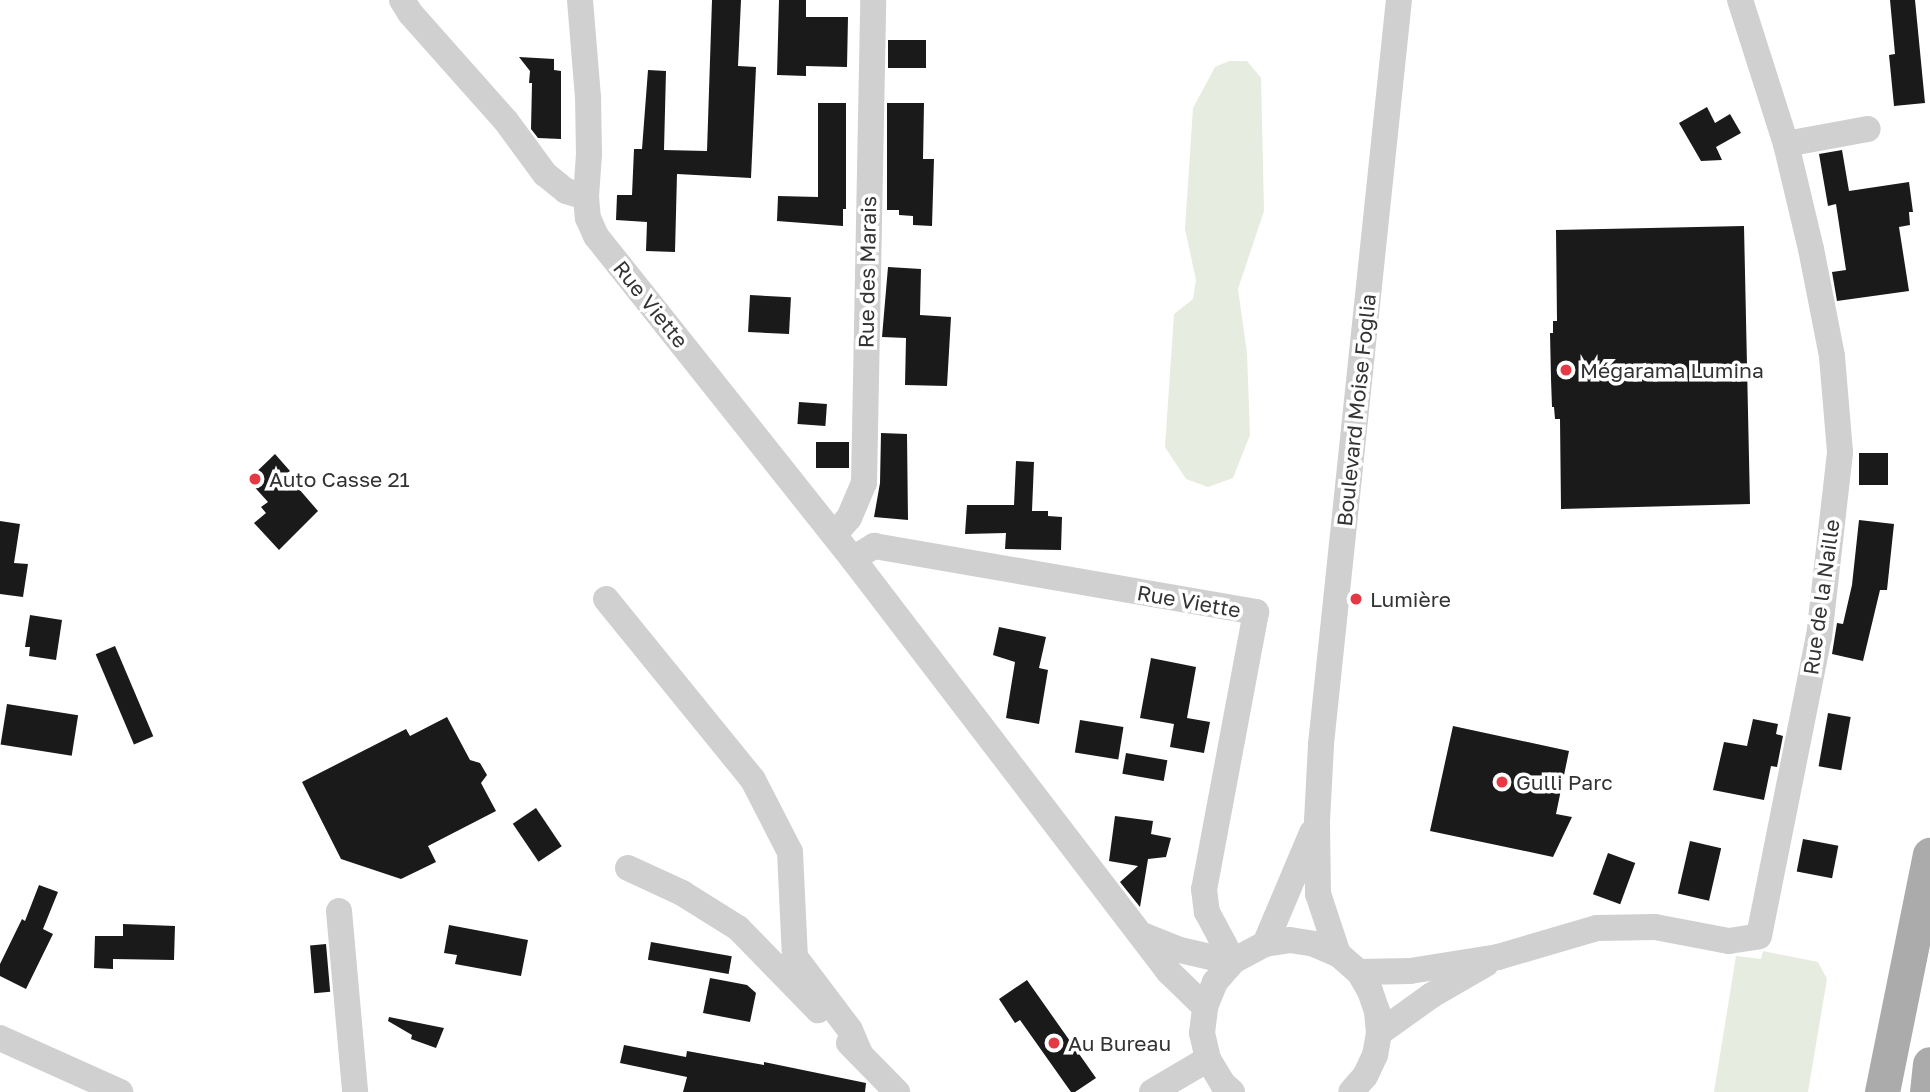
<!DOCTYPE html>
<html>
<head>
<meta charset="utf-8">
<style>
  body { margin:0 }
  #map { position:relative; width:1930px; height:1092px; overflow:hidden; background:#fff; font-family:"Golos Text",sans-serif }
  div>[style] { position:absolute }
  .green>* { inset:0; background:#e6ecdf }
  .building>* { inset:0; background:#1a1a1a; transform-origin:0 0 }
  .minor>* { height:26px; margin:-13px; padding:0 13px; transform-origin:13px; border-radius:13px; background:#d0d0d0 }
  .major>* { height:35px; margin:-17.5px; padding:0 17.5px; transform-origin:17.5px; border-radius:17.5px; background:#ababab }
  .dots>* { width:19px; height:19px; translate:-50% -50%; box-sizing:border-box; border:4px solid #fff; border-radius:50% }
  span { translate:-50% -50%; white-space:nowrap; text-align:center; line-height:1.15; -webkit-text-stroke:7px #fff; paint-order:stroke }
  .street-label { font-size:21px; color:#333 }
  .poi-label { font-size:21px; color:#333 }
  .left { translate:0 -50%; text-align:left }
</style>
</head>
<body>
<div id="map">
  <div class="green">
    <i style="clip-path:polygon(1229px 61px,1247px 61px,1261px 78px,1264px 211px,1238px 289px,1247px 353px,1250px 435px,1233px 478px,1208px 487px,1186px 479px,1165px 447px,1174px 314px,1193px 299px,1196px 280px,1185px 229px,1193px 108px,1215px 67px)"></i>
    <i style="clip-path:polygon(1763px 951px,1818px 962px,1827px 979px,1808px 1092px,1714px 1092px,1736px 956px,1761px 959px)"></i>
  </div>
  <div class="building">
    <i style="clip-path:polygon(712px 0,741px 0,738px 66px,756px 67px,751px 178px,677px 174px,675px 252px,646px 251px,647px 222px,616px 220px,617px 195px,632px 195px,634px 149px,642px 149px,648px 70px,666px 71px,664px 150px,707px 151px)"></i>
    <i style="clip-path:polygon(779px 0,806px 0,806px 17px,848px 17px,847px 67px,806px 66px,806px 76px,777px 75px)"></i>
    <i style="clip-path:polygon(1890px 0,1915px 0,1925px 103px,1894px 106px,1889px 55px,1895px 54px)"></i>
    <i style="left:888px;top:40px;width:38px;height:28px"></i>
    <i style="clip-path:polygon(519px 57px,554px 59px,554px 70px,561px 71px,561px 139px,538px 138px,531px 129px,532px 83px,529px 83px,530px 71px)"></i>
    <i style="clip-path:polygon(818px 103px,846px 103px,846px 209px,843px 209px,843px 226px,777px 221px,778px 196px,818px 197px)"></i>
    <i style="clip-path:polygon(887px 103px,924px 103px,923px 159px,934px 159px,932px 226px,913px 225px,913px 216px,899px 215px,899px 210px,887px 210px)"></i>
    <i style="clip-path:polygon(1707px 107px,1715px 123px,1730px 114px,1741px 133px,1716px 147px,1722px 160px,1701px 161px,1679px 123px)"></i>
    <i style="clip-path:polygon(1842px 150px,1849px 191px,1909px 182px,1913px 212px,1909px 212px,1910px 225px,1899px 227px,1909px 291px,1837px 301px,1832px 272px,1846px 270px,1836px 204px,1828px 206px,1819px 154px)"></i>
    <i style="clip-path:polygon(1744px 226px,1750px 504px,1561px 509px,1560px 419px,1555px 419px,1554px 407px,1552px 407px,1551px 379px,1550px 333px,1553px 333px,1553px 321px,1557px 321px,1556px 230px)"></i>
    <i style="clip-path:polygon(888px 267px,921px 269px,920px 315px,951px 317px,947px 386px,905px 385px,906px 338px,882px 337px)"></i>
    <i style="left:750px;top:295px;width:41px;height:37px;rotate:3deg"></i>
    <i style="left:799px;top:402px;width:28px;height:22px;rotate:4deg"></i>
    <i style="clip-path:polygon(881px 433px,907px 434px,908px 520px,874px 517px,880px 483px)"></i>
    <i style="left:816px;top:442px;width:33px;height:26px"></i>
    <i style="left:1859px;top:453px;width:29px;height:32px"></i>
    <i style="clip-path:polygon(275px 454px,290px 471px,286px 474px,318px 511px,279px 550px,254px 523px,266px 513px,261px 507px,268px 502px,248px 480px)"></i>
    <i style="clip-path:polygon(1016px 461px,1034px 462px,1032px 511px,1048px 511px,1048px 516px,1062px 517px,1061px 550px,1005px 549px,1006px 533px,965px 534px,967px 505px,1014px 505px)"></i>
    <i style="clip-path:polygon(1859px 520px,1894px 524px,1887px 590px,1880px 590px,1863px 661px,1832px 654px,1837px 623px,1843px 624px,1852px 585px)"></i>
    <i style="clip-path:polygon(0 521px,20px 524px,14px 563px,28px 564px,23px 597px,0 594px)"></i>
    <i style="clip-path:polygon(30px 615px,62px 620px,56px 660px,29px 656px,30px 647px,25px 647px)"></i>
    <i style="clip-path:polygon(999px 627px,1046px 637px,1039px 668px,1048px 670px,1039px 724px,1006px 718px,1015px 662px,993px 655px)"></i>
    <i style="left:115px;top:646px;width:98px;height:21px;rotate:67deg"></i>
    <i style="clip-path:polygon(1151px 658px,1196px 667px,1187px 718px,1210px 722px,1204px 753px,1170px 747px,1174px 724px,1140px 718px)"></i>
    <i style="left:7px;top:704px;width:72px;height:41px;rotate:9deg"></i>
    <i style="left:1828px;top:713px;width:23px;height:54px;rotate:10deg"></i>
    <i style="clip-path:polygon(447px 717px,470px 760px,480px 763px,487px 775px,481px 783px,496px 811px,428px 846px,436px 862px,401px 879px,341px 859px,302px 782px,406px 729px,410px 736px)"></i>
    <i style="clip-path:polygon(1753px 719px,1778px 724px,1776px 734px,1783px 736px,1777px 767px,1771px 766px,1764px 800px,1713px 790px,1724px 742px,1747px 746px)"></i>
    <i style="left:1080px;top:720px;width:44px;height:33px;rotate:9deg"></i>
    <i style="clip-path:polygon(1453px 726px,1569px 751px,1556px 814px,1572px 817px,1553px 857px,1430px 831px)"></i>
    <i style="left:1126px;top:753px;width:42px;height:21px;rotate:10deg"></i>
    <i style="left:536px;top:808px;width:46px;height:28px;rotate:56deg"></i>
    <i style="clip-path:polygon(1115px 816px,1153px 821px,1151px 834px,1171px 838px,1166px 857px,1148px 859px,1140px 907px,1120px 882px,1138px 866px,1109px 861px)"></i>
    <i style="left:1803px;top:839px;width:36px;height:33px;rotate:11deg"></i>
    <i style="left:1690px;top:841px;width:32px;height:54px;rotate:13deg"></i>
    <i style="left:1608px;top:853px;width:29px;height:44px;rotate:20deg"></i>
    <i style="clip-path:polygon(39px 885px,58px 892px,43px 929px,53px 934px,26px 989px,0 976px,0 964px,22px 919px,25px 921px)"></i>
    <i style="clip-path:polygon(123px 924px,175px 926px,174px 960px,113px 959px,113px 969px,94px 968px,95px 936px,123px 936px)"></i>
    <i style="clip-path:polygon(449px 925px,528px 940px,521px 976px,455px 964px,457px 955px,444px 953px)"></i>
    <i style="left:651px;top:942px;width:82px;height:18px;rotate:10deg"></i>
    <i style="left:326px;top:944px;width:48px;height:16px;rotate:85deg"></i>
    <i style="clip-path:polygon(710px 978px,747px 985px,756px 993px,750px 1022px,703px 1013px)"></i>
    <i style="clip-path:polygon(1027px 980px,1096px 1078px,1075px 1092px,1071px 1092px,1020px 1020px,1015px 1023px,999px 999px)"></i>
    <i style="clip-path:polygon(389px 1017px,444px 1028px,436px 1048px,411px 1039px,412px 1035px,388px 1021px)"></i>
    <i style="clip-path:polygon(624px 1045px,686px 1057px,687px 1051px,764px 1065px,764px 1062px,866px 1083px,865px 1092px,683px 1092px,687px 1077px,620px 1063px)"></i>
  </div>
  <div class="minor">
    <i style="left:402px;top:0;width:15px;rotate:58deg"></i>
    <i style="left:410px;top:13px;width:144px;rotate:48.4deg"></i>
    <i style="left:506px;top:121px;width:66px;rotate:53.7deg"></i>
    <i style="left:545px;top:174px;width:27px;rotate:39deg"></i>
    <i style="left:566px;top:191px;width:21px;rotate:17deg"></i>
    <i style="left:580px;top:0;width:97px;rotate:85.3deg"></i>
    <i style="left:588px;top:97px;width:57px;rotate:89deg"></i>
    <i style="left:589px;top:154px;width:43px;rotate:94deg"></i>
    <i style="left:586px;top:197px;width:21px;rotate:85deg"></i>
    <i style="left:588px;top:218px;width:20px;rotate:66deg"></i>
    <i style="left:596px;top:236px;width:413px;rotate:51.5deg"></i>
    <i style="left:853px;top:559px;width:520px;rotate:52.58deg"></i>
    <i style="left:1169px;top:972px;width:50px;rotate:44.2deg"></i>
    <i style="left:1786px;top:144px;width:83px;rotate:-10.4deg"></i>
    <i style="left:834px;top:535px;width:23px;rotate:-49deg"></i>
    <i style="left:849px;top:518px;width:38px;rotate:-67deg"></i>
    <i style="left:864px;top:483px;width:483px;rotate:-88.9deg"></i>
    <i style="left:853px;top:559px;width:25px;rotate:-32deg"></i>
    <i style="left:874px;top:546px;width:388px;rotate:9.8deg"></i>
    <i style="left:1256px;top:612px;width:282px;rotate:100.6deg"></i>
    <i style="left:1204px;top:889px;width:23px;rotate:83deg"></i>
    <i style="left:1207px;top:912px;width:55px;rotate:62deg"></i>
    <i style="left:606px;top:599px;width:233px;rotate:50.9deg"></i>
    <i style="left:753px;top:780px;width:81px;rotate:62.8deg"></i>
    <i style="left:790px;top:852px;width:105px;rotate:87.3deg"></i>
    <i style="left:795px;top:957px;width:91px;rotate:53deg"></i>
    <i style="left:850px;top:1030px;width:26px;rotate:67deg"></i>
    <i style="left:628px;top:868px;width:60px;rotate:24.8deg"></i>
    <i style="left:682px;top:893px;width:66px;rotate:32deg"></i>
    <i style="left:738px;top:928px;width:115px;rotate:45.7deg"></i>
    <i style="left:339px;top:911px;width:182px;rotate:84.9deg"></i>
    <i style="left:1140px;top:934px;width:43px;rotate:21.8deg"></i>
    <i style="left:1180px;top:950px;width:53px;rotate:13deg"></i>
    <i style="left:1265px;top:944px;width:121px;rotate:-67.1deg"></i>
    <i style="left:1338px;top:954px;width:63px;rotate:-108.4deg"></i>
    <i style="left:1318px;top:894px;width:73px;rotate:-90.8deg"></i>
    <i style="left:1317px;top:821px;width:77px;rotate:-87deg"></i>
    <i style="left:1321px;top:744px;width:748px;rotate:-84.02deg"></i>
    <i style="left:1359px;top:972px;width:51px;rotate:-1.1deg"></i>
    <i style="left:1410px;top:971px;width:89px;rotate:-9deg"></i>
    <i style="left:1498px;top:957px;width:103px;rotate:-16.3deg"></i>
    <i style="left:1597px;top:928px;width:58px;rotate:-1deg"></i>
    <i style="left:1655px;top:927px;width:75px;rotate:10.7deg"></i>
    <i style="left:1729px;top:941px;width:30px;rotate:-9deg"></i>
    <i style="left:1759px;top:936px;width:305px;rotate:-78.7deg"></i>
    <i style="left:1819px;top:637px;width:186px;rotate:-83.5deg"></i>
    <i style="left:1840px;top:452px;width:96px;rotate:-94.8deg"></i>
    <i style="left:1832px;top:356px;width:109px;rotate:-101.1deg"></i>
    <i style="left:1811px;top:249px;width:108px;rotate:-103.4deg"></i>
    <i style="left:1786px;top:144px;width:151px;rotate:-107.7deg"></i>
    <i style="left:1379px;top:1033px;width:65px;rotate:-35.6deg"></i>
    <i style="left:1432px;top:995px;width:62px;rotate:-29.9deg"></i>
    <i style="left:0;top:1038px;width:132px;rotate:24.2deg"></i>
    <i style="left:849px;top:1043px;width:69px;rotate:45.6deg"></i>
    <i style="left:1152px;top:1092px;width:65px;rotate:-30.5deg"></i>
    <i style="left:1232px;top:1092px;width:12px;rotate:-138deg"></i>
    <i style="left:1223px;top:1084px;width:29px;rotate:-121deg"></i>
    <i style="left:1208px;top:1059px;width:27px;rotate:-103deg"></i>
    <i style="left:1202px;top:1033px;width:26px;rotate:-83deg"></i>
    <i style="left:1205px;top:1007px;width:27px;rotate:-68deg"></i>
    <i style="left:1215px;top:982px;width:28px;rotate:-49deg"></i>
    <i style="left:1233px;top:961px;width:36px;rotate:-28deg"></i>
    <i style="left:1265px;top:944px;width:25px;rotate:-9deg"></i>
    <i style="left:1290px;top:940px;width:24px;rotate:9deg"></i>
    <i style="left:1314px;top:944px;width:26px;rotate:23deg"></i>
    <i style="left:1338px;top:954px;width:28px;rotate:41deg"></i>
    <i style="left:1359px;top:972px;width:22px;rotate:60deg"></i>
    <i style="left:1370px;top:991px;width:21px;rotate:71deg"></i>
    <i style="left:1377px;top:1011px;width:22px;rotate:85deg"></i>
    <i style="left:1379px;top:1033px;width:22px;rotate:100deg"></i>
    <i style="left:1375px;top:1055px;width:23px;rotate:115deg"></i>
    <i style="left:1365px;top:1076px;width:21px;rotate:131deg"></i>
  </div>
  <div class="major">
    <i style="left:1882px;top:1092px;width:242px;rotate:-78.6deg"></i>
    <i style="left:1927px;top:1092px;width:28px;rotate:-84deg"></i>
  </div>
  <div class="dots">
    <i style="left:1566px;top:370px;background:#e63946"></i>
    <i style="left:255px;top:479px;background:#e63946"></i>
    <i style="left:1356px;top:599px;background:#e63946"></i>
    <i style="left:1502px;top:782px;background:#e63946"></i>
    <i style="left:1054px;top:1043px;background:#e63946"></i>
  </div>
  <div class="street-label">
    <span style="left:867px;top:272px;rotate:-89deg">Rue des Marais</span>
    <span style="left:651px;top:304px;rotate:51deg">Rue Viette</span>
    <span style="left:1356px;top:410px;rotate:-84deg">Boulevard Moise Foglia</span>
    <span style="left:1821px;top:597px;rotate:-82deg">Rue de la Naille</span>
    <span style="left:1189px;top:601px;rotate:10deg">Rue Viette</span>
  </div>
  <div class="poi-label">
    <span class="left" style="left:1580px;top:370px">Mégarama Lumina</span>
    <span class="left" style="left:269px;top:479px">Auto Casse 21</span>
    <span class="left" style="left:1370px;top:599px">Lumière</span>
    <span class="left" style="left:1516px;top:782px">Gulli Parc</span>
    <span class="left" style="left:1068px;top:1043px">Au Bureau</span>
  </div>
</div>
</body>
</html>
